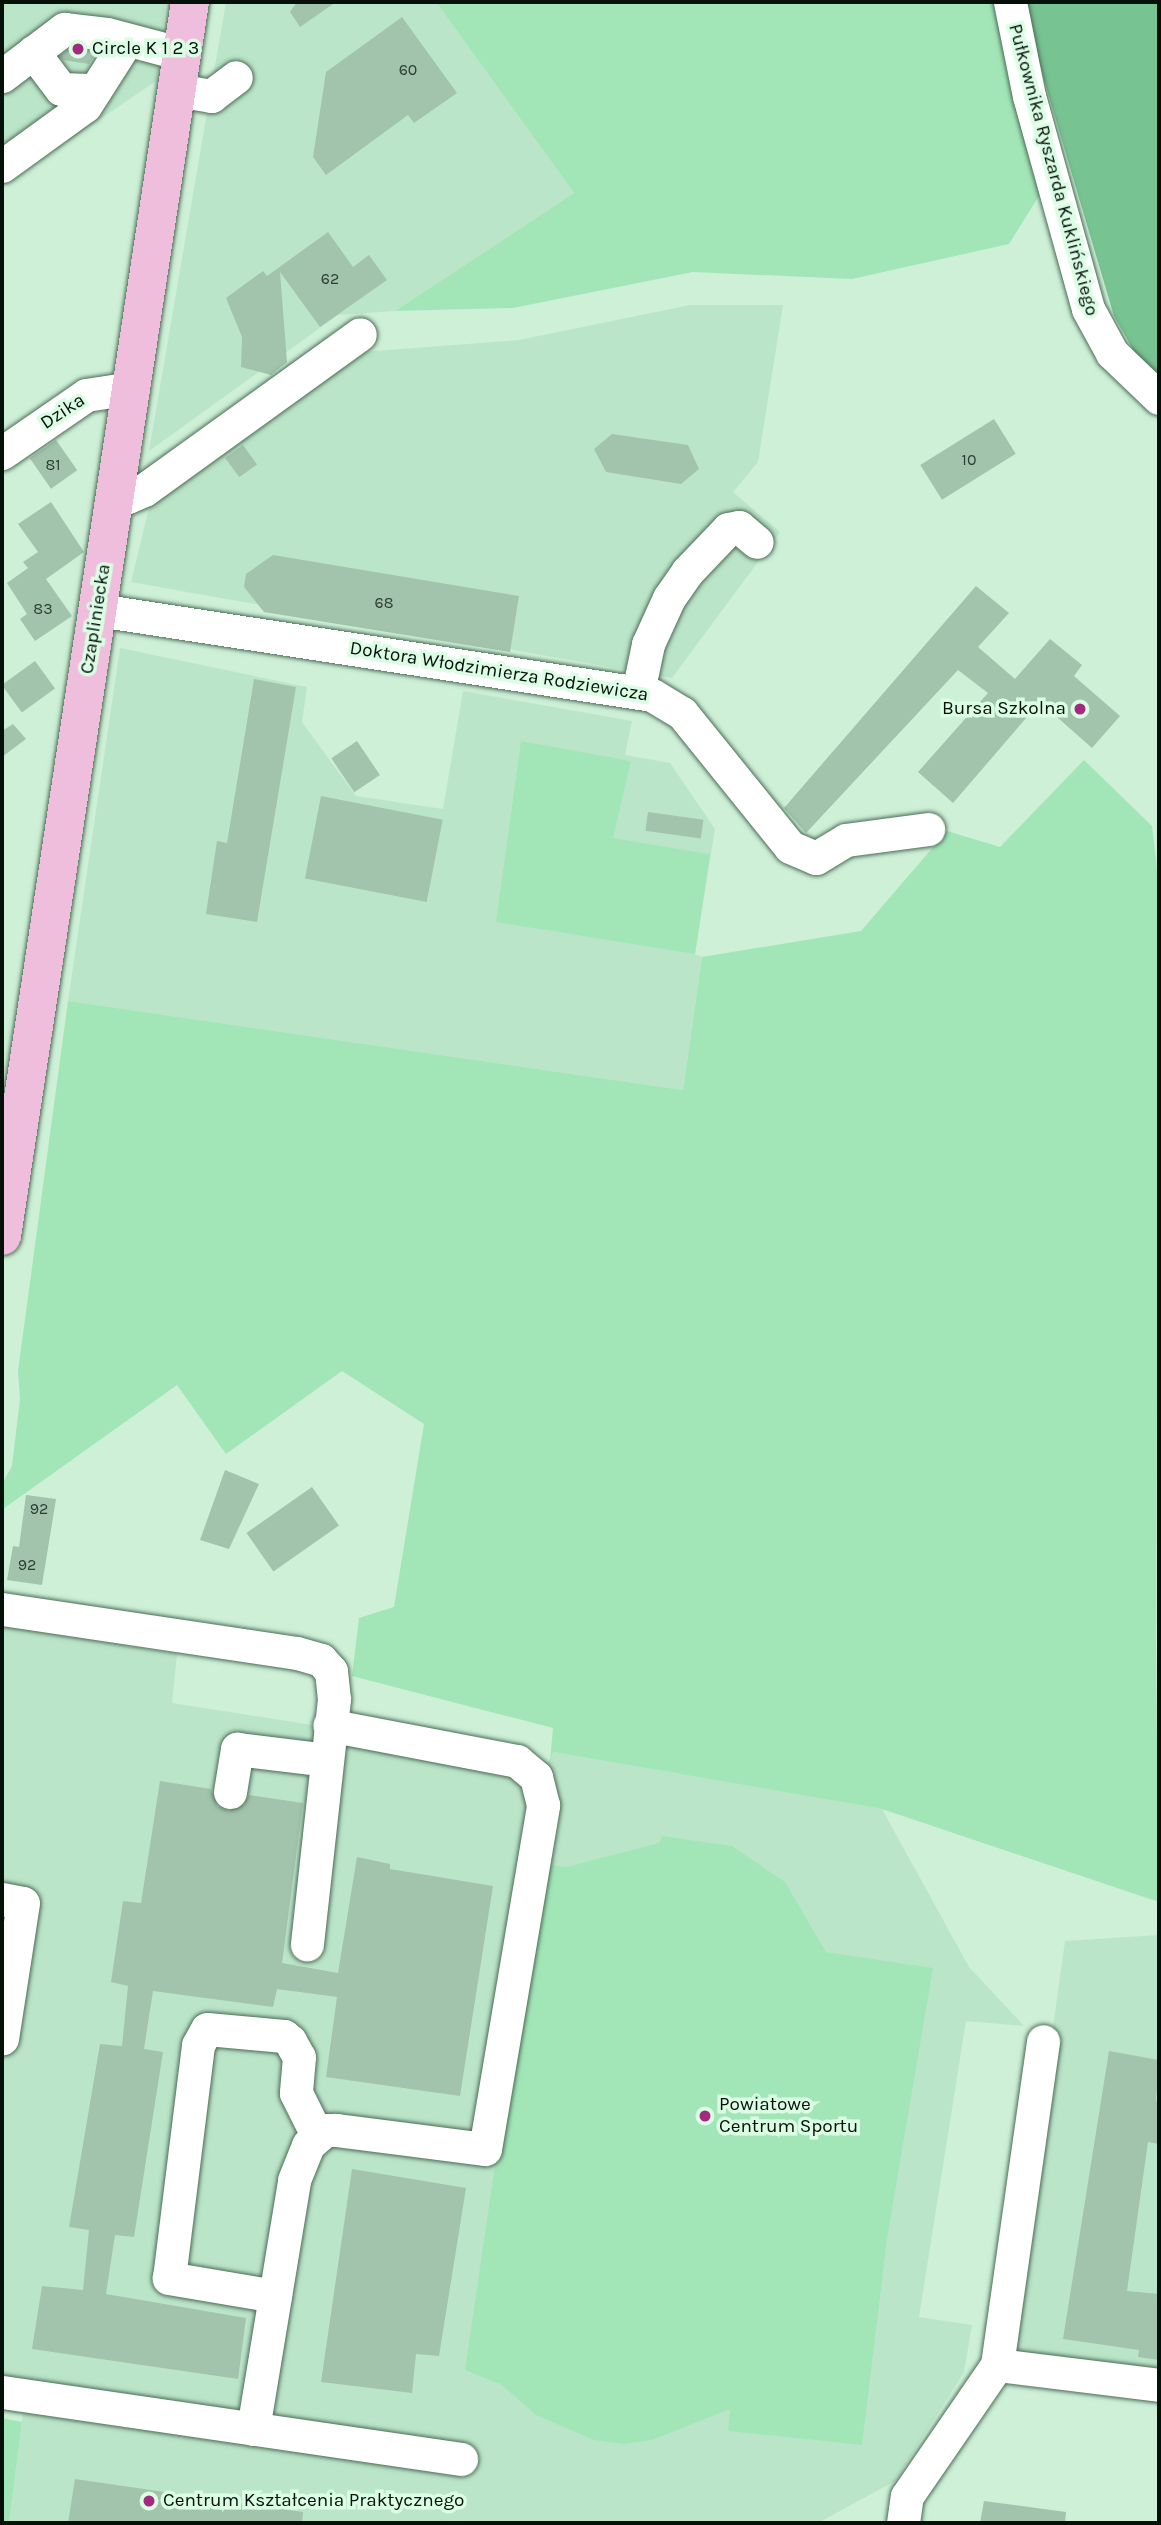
<!DOCTYPE html>
<html>
<head>
<meta charset="utf-8">
<style>
  body { margin:0 }
  #map { position:relative; width:1161px; height:2525px; overflow:hidden; background:#cdf0d7; font-family:Karla,sans-serif }
  div>[style] { position:absolute }
  .built>* { inset:0; background:#bbe5c8 }
  .green>* { inset:0; background:#a2e6b8 }
  .forest>* { inset:0; background:#78c392 }
  .building>* { inset:0; background:#a2c4ac; transform-origin:0 0 }
  .roads { filter:drop-shadow(0 0 2px #4c6b56) drop-shadow(0 0 2px #4c6b56) }
  .minor>* { height:33px; margin:-16.5px; padding:0 16.5px; transform-origin:16.5px; border-radius:16.5px; background:#fff }
  .major>* { height:38px; margin:-19px; padding:0 19px; transform-origin:19px; border-radius:19px; background:#efbedd }
  .dots>* { width:19px; height:19px; translate:-50% -50%; box-sizing:border-box; border:4px solid #dafde4; border-radius:50% }
  span { translate:-50% -50%; white-space:nowrap; text-align:center; line-height:1.15; -webkit-text-stroke:7px #dafde4; paint-order:stroke }
  .number-label { font-size:16px; color:#2c3d32 }
  .number-label span { -webkit-text-stroke-width:0 }
  .poi-label { font-size:19px; color:#051009 }
  .left { translate:0 -50%; text-align:left }
  .right { translate:-100% -50%; text-align:right }
  .street-label { font-size:19px; color:#051009 }
  .frame { position:absolute; inset:0; border:4px solid #051009; pointer-events:none }
</style>
</head>
<body>
<div id="map">
  <div class="built">
    <i style="clip-path:polygon(2px 2px,166px 2px,156px 81px,2px 186px)"></i>
    <i style="clip-path:polygon(226px 2px,436px 2px,574px 193px,395px 311px,338px 315px,149px 451px)"></i>
    <i style="clip-path:polygon(690px 305px,783px 305px,758px 462px,733px 492px,780px 532px,672px 678px,131px 582px,152px 496px,348px 353px,519px 340px)"></i>
    <i style="clip-path:polygon(120px 648px,307px 687px,302px 722px,356px 796px,443px 809px,463px 691px,632px 721px,625px 755px,670px 763px,715px 829px,695px 954px,702px 957px,683px 1090px,68px 1001px)"></i>
    <i style="clip-path:polygon(2px 1625px,177px 1654px,172px 1703px,549px 1762px,553px 1752px,882px 1809px,969px 1967px,1024px 2026px,966px 2021px,919px 2317px,972px 2325px,964px 2372px,895px 2481px,818px 2523px,9px 2523px,23px 2414px,2px 2410px)"></i>
    <i style="clip-path:polygon(1159px 1935px,1159px 2403px,1004px 2380px,1065px 1941px)"></i>
  </div>
  <div class="green">
    <i style="clip-path:polygon(436px 2px,1004px 2px,1042px 191px,1009px 244px,852px 279px,693px 272px,513px 308px,395px 311px,574px 193px)"></i>
    <i style="clip-path:polygon(521px 741px,631px 761px,613px 838px,710px 854px,695px 954px,496px 922px)"></i>
    <i style="clip-path:polygon(1084px 760px,1152px 826px,1159px 885px,1156px 1651px,1159px 1902px,882px 1809px,553px 1752px,550px 1762px,553px 1728px,352px 1676px,359px 1618px,394px 1607px,424px 1424px,342px 1371px,226px 1454px,177px 1385px,3px 1509px,2px 1484px,12px 1466px,20px 1399px,18px 1371px,68px 1001px,683px 1090px,702px 957px,861px 931px,947px 831px,1000px 847px)"></i>
    <i style="clip-path:polygon(662px 1836px,732px 1846px,785px 1882px,826px 1952px,933px 1968px,887px 2239px,862px 2445px,728px 2431px,730px 2409px,652px 2440px,624px 2444px,594px 2440px,536px 2415px,502px 2385px,465px 2370px,539px 1864px,567px 1867px,659px 1843px)"></i>
    <i style="clip-path:polygon(2px 2418px,22px 2422px,9px 2523px,2px 2523px)"></i>
  </div>
  <div class="forest">
    <i style="clip-path:polygon(1021px 2px,1159px 2px,1159px 379px,1143px 367px,1114px 316px)"></i>
  </div>
  <div class="building">
    <i style="clip-path:polygon(297px 2px,336px 2px,300px 27px,290px 12px)"></i>
    <i style="clip-path:polygon(402px 17px,457px 93px,414px 123px,408px 115px,326px 175px,313px 157px,326px 72px)"></i>
    <i style="clip-path:polygon(69px 49px,97px 52px,89px 64px,63px 60px,60px 56px)"></i>
    <i style="clip-path:polygon(328px 232px,353px 267px,369px 255px,387px 280px,320px 327px,280px 272px,287px 362px,271px 375px,241px 367px,242px 337px,226px 298px,263px 271px,267px 276px)"></i>
    <i style="left:994px;top:419px;width:41px;height:87px;rotate:58deg"></i>
    <i style="clip-path:polygon(612px 434px,688px 445px,699px 469px,681px 484px,606px 472px,594px 449px)"></i>
    <i style="left:56px;top:440px;width:37px;height:32px;rotate:55deg"></i>
    <i style="left:243px;top:445px;width:24px;height:22px;rotate:54deg"></i>
    <i style="clip-path:polygon(51px 502px,84px 552px,46px 579px,72px 616px,35px 641px,20px 619px,27px 614px,7px 583px,28px 568px,23px 562px,38px 552px,18px 524px)"></i>
    <i style="clip-path:polygon(273px 555px,519px 596px,510px 652px,264px 612px,244px 587px,246px 574px)"></i>
    <i style="clip-path:polygon(976px 586px,1009px 613px,978px 647px,1015px 679px,1050px 639px,1082px 665px,1074px 676px,1120px 716px,1092px 748px,1040px 702px,953px 803px,918px 772px,988px 693px,958px 670px,806px 833px,784px 808px)"></i>
    <i style="left:35px;top:661px;width:34px;height:41px;rotate:54deg"></i>
    <i style="clip-path:polygon(254px 679px,296px 687px,257px 922px,206px 914px,217px 841px,227px 843px)"></i>
    <i style="clip-path:polygon(13px 724px,26px 739px,2px 757px,2px 731px)"></i>
    <i style="left:357px;top:741px;width:41px;height:31px;rotate:56deg"></i>
    <i style="left:321px;top:796px;width:124px;height:84px;rotate:11deg"></i>
    <i style="left:648px;top:812px;width:56px;height:19px;rotate:8deg"></i>
    <i style="clip-path:polygon(225px 1470px,259px 1484px,229px 1549px,200px 1540px)"></i>
    <i style="left:312px;top:1487px;width:47px;height:80px;rotate:55deg"></i>
    <i style="clip-path:polygon(26px 1495px,56px 1499px,42px 1585px,7px 1580px,13px 1546px,19px 1547px)"></i>
    <i style="clip-path:polygon(160px 1781px,211px 1789px,217px 1806px,228px 1811px,244px 1805px,249px 1795px,303px 1803px,282px 1963px,338px 1973px,357px 1857px,390px 1864px,390px 1869px,493px 1886px,460px 2096px,326px 2077px,337px 1997px,277px 1989px,273px 2007px,153px 1991px,144px 2049px,163px 2052px,134px 2237px,115px 2235px,106px 2294px,246px 2318px,238px 2379px,32px 2349px,42px 2286px,83px 2290px,89px 2230px,69px 2227px,100px 2044px,122px 2046px,128px 1986px,111px 1982px,123px 1901px,141px 1903px)"></i>
    <i style="clip-path:polygon(1109px 2051px,1159px 2060px,1156px 2101px,1159px 2102px,1159px 2144px,1148px 2142px,1127px 2291px,1159px 2294px,1159px 2360px,1138px 2357px,1139px 2350px,1063px 2339px)"></i>
    <i style="clip-path:polygon(352px 2169px,466px 2188px,439px 2356px,416px 2354px,412px 2393px,321px 2382px)"></i>
    <i style="clip-path:polygon(75px 2479px,303px 2512px,302px 2523px,68px 2523px)"></i>
    <i style="clip-path:polygon(984px 2501px,1066px 2512px,1065px 2523px,980px 2523px)"></i>
  </div>
  <div class="roads">
    <div class="minor">
      <i style="left:1010px;top:2px;width:96px;rotate:78.6deg"></i>
      <i style="left:1029px;top:96px;width:221px;rotate:74.5deg"></i>
      <i style="left:1088px;top:309px;width:50px;rotate:61.4deg"></i>
      <i style="left:1112px;top:353px;width:65px;rotate:43.8deg"></i>
      <i style="left:33px;top:52px;width:46px;rotate:52.9deg"></i>
      <i style="left:61px;top:89px;width:34px;rotate:2deg"></i>
      <i style="left:2px;top:76px;width:78px;rotate:-37.2deg"></i>
      <i style="left:64px;top:29px;width:43px;rotate:6.6deg"></i>
      <i style="left:107px;top:34px;width:78px;rotate:14.9deg"></i>
      <i style="left:177px;top:90px;width:35px;rotate:10deg"></i>
      <i style="left:211px;top:96px;width:31px;rotate:-37deg"></i>
      <i style="left:2px;top:166px;width:102px;rotate:-35.9deg"></i>
      <i style="left:85px;top:106px;width:76px;rotate:-57.4deg"></i>
      <i style="left:2px;top:453px;width:102px;rotate:-34.6deg"></i>
      <i style="left:86px;top:395px;width:46px;rotate:-8.8deg"></i>
      <i style="left:115px;top:496px;width:13px;rotate:4deg"></i>
      <i style="left:128px;top:497px;width:17px;rotate:-24deg"></i>
      <i style="left:144px;top:490px;width:266px;rotate:-35.8deg"></i>
      <i style="left:98px;top:610px;width:560px;rotate:8.72deg"></i>
      <i style="left:652px;top:695px;width:35px;rotate:31deg"></i>
      <i style="left:682px;top:713px;width:172px;rotate:51.1deg"></i>
      <i style="left:790px;top:847px;width:28px;rotate:23deg"></i>
      <i style="left:816px;top:858px;width:35px;rotate:-31deg"></i>
      <i style="left:846px;top:840px;width:83px;rotate:-7.6deg"></i>
      <i style="left:638px;top:692px;width:49px;rotate:-78.2deg"></i>
      <i style="left:648px;top:644px;width:51px;rotate:-65.5deg"></i>
      <i style="left:669px;top:598px;width:32px;rotate:-55deg"></i>
      <i style="left:687px;top:572px;width:59px;rotate:-46.4deg"></i>
      <i style="left:728px;top:529px;width:11px;rotate:-10deg"></i>
      <i style="left:739px;top:527px;width:23px;rotate:40deg"></i>
      <i style="left:2px;top:1609px;width:298px;rotate:8.5deg"></i>
      <i style="left:297px;top:1653px;width:25px;rotate:16deg"></i>
      <i style="left:321px;top:1660px;width:15px;rotate:48deg"></i>
      <i style="left:331px;top:1671px;width:28px;rotate:84deg"></i>
      <i style="left:334px;top:1699px;width:247px;rotate:96.3deg"></i>
      <i style="left:230px;top:1792px;width:44px;rotate:-80.8deg"></i>
      <i style="left:237px;top:1749px;width:90px;rotate:7deg"></i>
      <i style="left:2px;top:1899px;width:21px;rotate:11deg"></i>
      <i style="left:23px;top:1903px;width:137px;rotate:98.8deg"></i>
      <i style="left:275px;top:2296px;width:108px;rotate:-170.4deg"></i>
      <i style="left:169px;top:2278px;width:235px;rotate:-82.9deg"></i>
      <i style="left:198px;top:2045px;width:18px;rotate:-61deg"></i>
      <i style="left:207px;top:2029px;width:77px;rotate:5.2deg"></i>
      <i style="left:284px;top:2036px;width:8px;rotate:40deg"></i>
      <i style="left:290px;top:2041px;width:18px;rotate:61deg"></i>
      <i style="left:299px;top:2057px;width:36px;rotate:95deg"></i>
      <i style="left:296px;top:2093px;width:47px;rotate:63.4deg"></i>
      <i style="left:997px;top:2365px;width:163px;rotate:7deg"></i>
      <i style="left:2px;top:2392px;width:464px;rotate:8.3deg"></i>
      <i style="left:253px;top:2429px;width:252px;rotate:-80.6deg"></i>
      <i style="left:294px;top:2180px;width:38px;rotate:-68deg"></i>
      <i style="left:308px;top:2145px;width:23px;rotate:-41deg"></i>
      <i style="left:325px;top:2130px;width:11px"></i>
      <i style="left:336px;top:2130px;width:150px;rotate:7.3deg"></i>
      <i style="left:485px;top:2149px;width:349px;rotate:-80.4deg"></i>
      <i style="left:543px;top:1805px;width:29px;rotate:-104deg"></i>
      <i style="left:536px;top:1777px;width:25px;rotate:-140deg"></i>
      <i style="left:517px;top:1761px;width:191px;rotate:-169.2deg"></i>
      <i style="left:903px;top:2523px;width:27px;rotate:-82deg"></i>
      <i style="left:907px;top:2496px;width:159px;rotate:-55.5deg"></i>
      <i style="left:997px;top:2365px;width:327px;rotate:-81.9deg"></i>
    </div>
    <div class="major">
      <i style="left:2px;top:1236px;width:1248px;rotate:-81.34deg"></i>
    </div>
  </div>
  <div class="dots">
    <i style="left:78px;top:49px;background:#a42a80"></i>
    <i style="left:1080px;top:709px;background:#a42a80"></i>
    <i style="left:705px;top:2116px;background:#a42a80"></i>
    <i style="left:149px;top:2501px;background:#a42a80"></i>
  </div>
  <div class="number-label">
    <span style="left:408px;top:70px">60</span>
    <span style="left:330px;top:279px">62</span>
    <span style="left:969px;top:460px">10</span>
    <span style="left:53px;top:465px">81</span>
    <span style="left:384px;top:603px">68</span>
    <span style="left:43px;top:609px">83</span>
    <span style="left:39px;top:1509px">92</span>
    <span style="left:27px;top:1565px">92</span>
  </div>
  <div class="poi-label">
    <span class="left" style="left:92px;top:49px">Circle K 1 2 3</span>
    <span class="right" style="left:1066px;top:709px">Bursa Szkolna</span>
    <span class="left" style="left:719px;top:2116px">Powiatowe<br>Centrum Sportu</span>
    <span class="left" style="left:163px;top:2501px">Centrum Kształcenia Praktycznego</span>
  </div>
  <div class="street-label">
    <span style="left:1053px;top:170px;rotate:75deg">Pułkownika Ryszarda Kuklińskiego</span>
    <span style="left:63px;top:412px;rotate:-33deg">Dzika</span>
    <span style="left:96px;top:619px;rotate:-81deg">Czapliniecka</span>
    <span style="left:499px;top:672px;rotate:9deg">Doktora Włodzimierza Rodziewicza</span>
  </div>
  <div class="frame"></div>
</div>
</body>
</html>
